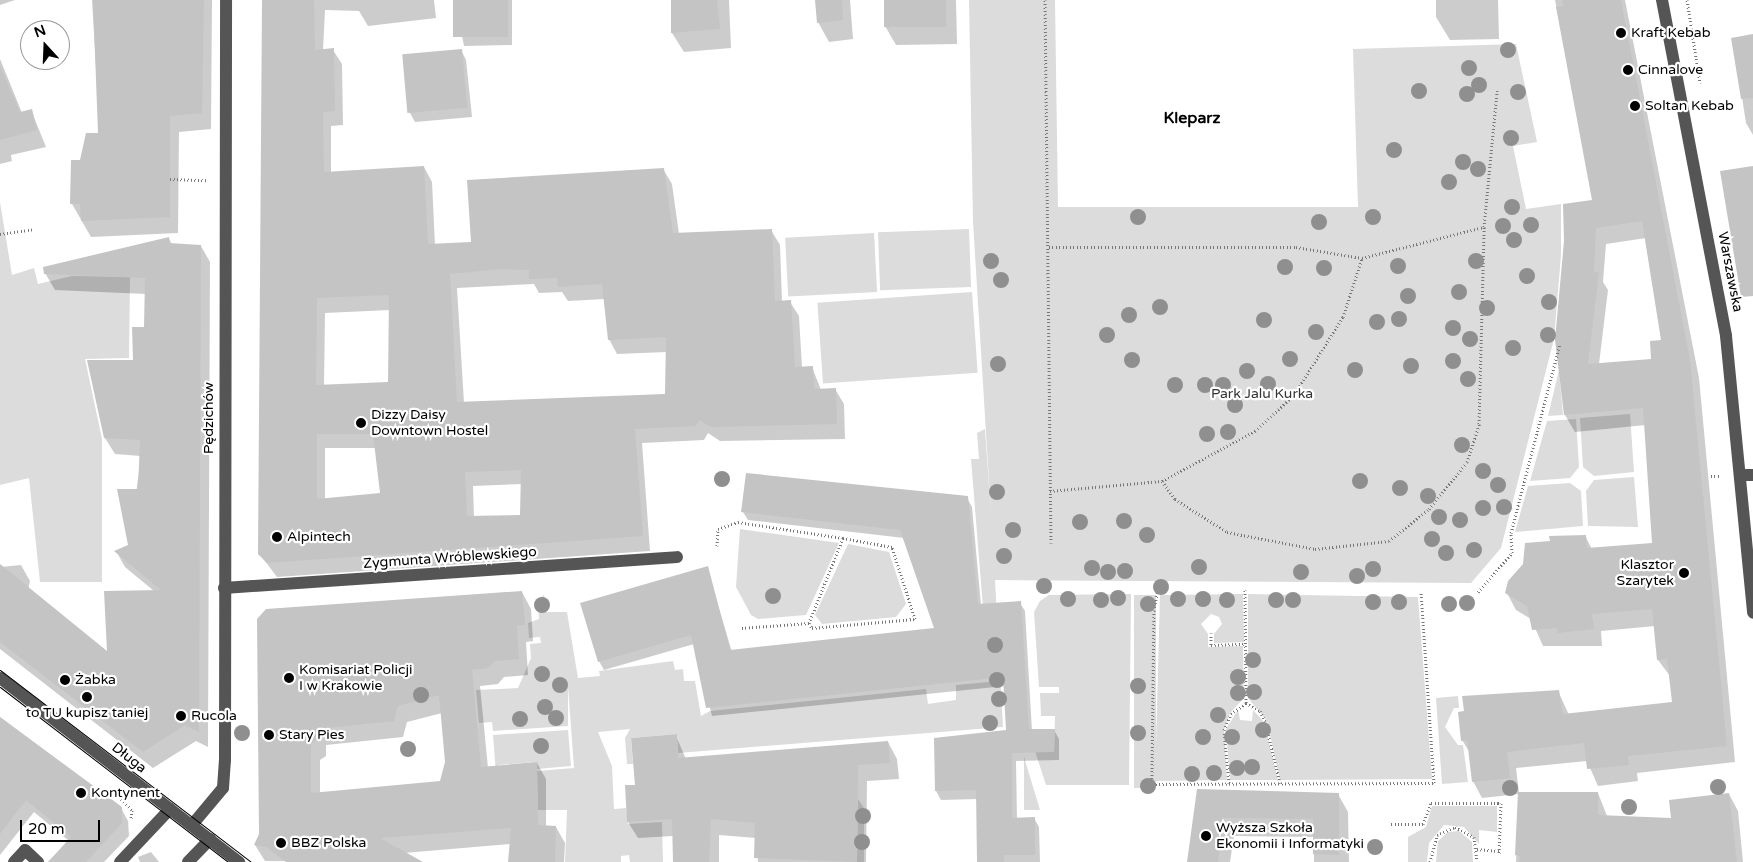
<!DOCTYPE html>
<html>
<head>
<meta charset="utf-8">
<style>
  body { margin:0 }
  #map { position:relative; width:1753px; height:862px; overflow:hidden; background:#fff; font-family:"Varela Round",sans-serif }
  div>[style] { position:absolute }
  .green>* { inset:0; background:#dcdcdc; transform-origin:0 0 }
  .shadow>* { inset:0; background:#0003 }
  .building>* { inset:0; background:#c4c4c4; transform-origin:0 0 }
  .path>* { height:3px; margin-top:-1.5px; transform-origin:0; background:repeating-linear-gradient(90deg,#777 0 1px,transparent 0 3.5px) }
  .minor>* { height:12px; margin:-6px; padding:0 6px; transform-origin:6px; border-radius:6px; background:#555 }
  .tram>* { height:1px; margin:-0.5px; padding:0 0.5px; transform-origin:0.5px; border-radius:0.5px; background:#000 }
  .trees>* { width:16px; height:16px; margin:-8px; border-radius:50%; background:#8f8f8f }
  .dots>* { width:14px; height:14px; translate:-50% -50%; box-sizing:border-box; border:2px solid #fff; border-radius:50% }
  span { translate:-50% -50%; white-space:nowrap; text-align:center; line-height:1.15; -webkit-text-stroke:4.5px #fff; paint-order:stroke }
  .poi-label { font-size:14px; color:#000 }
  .left { translate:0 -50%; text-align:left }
  .right { translate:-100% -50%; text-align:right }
  .street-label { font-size:14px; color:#000 }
  .park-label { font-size:14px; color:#333 }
  .quarter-label { font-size:16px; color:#000; font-weight:700 }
  .north { position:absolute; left:20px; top:20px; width:50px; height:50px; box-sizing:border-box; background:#fff; border:1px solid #999; border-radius:50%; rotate:340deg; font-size:14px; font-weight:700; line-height:20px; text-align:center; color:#000 }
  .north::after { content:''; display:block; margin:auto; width:18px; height:22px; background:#000; clip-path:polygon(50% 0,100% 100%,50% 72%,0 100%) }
  .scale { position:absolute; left:20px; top:820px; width:80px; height:22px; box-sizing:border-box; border:2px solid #000; border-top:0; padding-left:6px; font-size:15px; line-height:18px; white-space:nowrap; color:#000; -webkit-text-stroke:4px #fff; paint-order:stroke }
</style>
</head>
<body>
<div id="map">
  <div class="green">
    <i style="clip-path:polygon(969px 0,1055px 0,1058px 207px,1358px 207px,1353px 49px,1516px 44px,1537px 142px,1513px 146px,1526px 209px,1561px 204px,1561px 255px,1554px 339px,1501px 548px,1471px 583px,995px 580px,1003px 727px,678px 753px,677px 734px,631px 738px,633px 764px,627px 764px,625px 738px,630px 729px,598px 732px,612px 766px,614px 809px,626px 808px,628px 824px,662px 822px,663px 862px,630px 862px,629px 855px,621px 856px,621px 862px,565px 862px,567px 810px,538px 810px,537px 771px,574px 768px,568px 686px,568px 726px,493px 731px,492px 722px,479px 723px,476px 690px,518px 688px,531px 658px,530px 644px,541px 643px,540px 637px,529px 638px,528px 623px,539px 619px,538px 600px,544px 595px,546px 612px,567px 612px,578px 678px,600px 676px,599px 671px,673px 661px,675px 670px,683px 669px,684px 681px,695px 681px,701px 716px,710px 711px,926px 689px,928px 704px,956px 700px,956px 685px,989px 682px,971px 459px,979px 459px,977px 433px,985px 429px,991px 514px,973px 222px)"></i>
    <i style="clip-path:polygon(0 202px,12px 275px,34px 268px,38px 284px,72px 276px,130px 277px,129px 358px,85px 359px,102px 439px,102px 582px,40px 582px,29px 478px,0 485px)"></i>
    <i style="left:969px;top:229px;width:58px;height:91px;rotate:88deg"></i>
    <i style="left:874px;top:233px;width:59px;height:89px;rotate:87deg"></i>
    <i style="left:972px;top:292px;width:81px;height:155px;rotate:86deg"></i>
    <i style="clip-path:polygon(1559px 370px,1563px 415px,1548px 416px)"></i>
    <i style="clip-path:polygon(1630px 414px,1634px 472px,1594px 476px,1583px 467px,1580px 418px)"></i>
    <i style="clip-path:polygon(1576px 419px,1579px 467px,1570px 478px,1530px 481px,1547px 421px)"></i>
    <i style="clip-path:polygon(1634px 477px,1638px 527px,1588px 526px,1586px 491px,1594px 480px)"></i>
    <i style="clip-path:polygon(1570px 483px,1581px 491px,1583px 526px,1515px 532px,1528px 486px)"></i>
    <i style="clip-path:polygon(740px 529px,839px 543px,806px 615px,758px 619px,751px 615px,736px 587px)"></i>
    <i style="clip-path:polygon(848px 544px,889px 552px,906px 604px,896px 617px,822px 624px,815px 615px)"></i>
    <i style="clip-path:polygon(1131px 594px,1129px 785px,1046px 785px,1035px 751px,1054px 752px,1055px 716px,1041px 716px,1040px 693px,1059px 693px,1059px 687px,1039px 687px,1034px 612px,1040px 601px,1049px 595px)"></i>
    <i style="clip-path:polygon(1243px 594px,1244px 642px,1214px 643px,1214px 634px,1222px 624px,1219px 617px,1211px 614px,1201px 624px,1208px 634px,1208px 647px,1243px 646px,1244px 698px,1230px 713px,1224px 730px,1227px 780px,1155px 781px,1160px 595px)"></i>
    <i style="clip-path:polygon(1248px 594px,1418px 597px,1432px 779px,1280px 780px,1267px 721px,1248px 698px)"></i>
    <i style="left:1134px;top:595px;width:22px;height:193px"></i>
    <i style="clip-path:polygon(1458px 696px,1459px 708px,1454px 708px,1445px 727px,1458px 745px,1463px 745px,1468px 782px,1442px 784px,1436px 698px)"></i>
    <i style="clip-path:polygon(1238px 710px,1240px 720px,1252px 721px,1253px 710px,1264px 722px,1278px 780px,1230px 780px,1226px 729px)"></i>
    <i style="clip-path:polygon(568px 730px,571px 766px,537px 769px,536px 762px,499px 765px,496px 774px,493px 735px)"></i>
    <i style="clip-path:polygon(1024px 757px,1040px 810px,1024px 810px)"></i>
    <i style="clip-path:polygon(858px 799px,864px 808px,864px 862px,857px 862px)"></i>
    <i style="clip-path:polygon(1432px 806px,1497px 806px,1497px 832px,1479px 830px,1479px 844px,1464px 827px,1444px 825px,1429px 843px,1427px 862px,1408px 862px,1408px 837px,1426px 827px)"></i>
    <i style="clip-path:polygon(1459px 831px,1472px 842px,1473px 862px,1436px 862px,1438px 841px,1448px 832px)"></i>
  </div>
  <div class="shadow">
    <i style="clip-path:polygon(0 0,15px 0,0 5px)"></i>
    <i style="clip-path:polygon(92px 0,212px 0,211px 129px,179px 132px,178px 233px,91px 237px,72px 204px,81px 161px,100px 134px)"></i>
    <i style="clip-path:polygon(evenodd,264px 0,434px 0,436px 18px,368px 26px,359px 11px,325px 10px,323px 50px,333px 50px,342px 64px,343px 125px,331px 126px,331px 173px,424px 167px,432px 182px,435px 245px,472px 243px,663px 169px,672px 184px,679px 234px,771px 230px,780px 245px,782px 302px,790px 302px,799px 316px,802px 368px,812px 367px,821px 390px,835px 389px,844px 404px,845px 439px,720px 441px,708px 433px,704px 440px,642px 443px,650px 551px,277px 577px,259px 553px,264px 0,534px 284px,539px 293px,562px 292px,568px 301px,605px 299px,609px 339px,617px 354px,667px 352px,666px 395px,464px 403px,457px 288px,534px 284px,264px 0,390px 310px,389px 384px,324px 386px,325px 313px,390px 310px,264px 0,325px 448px,376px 448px,382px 494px,325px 500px,325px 448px,264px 0,522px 484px,521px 516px,474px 517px,473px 486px,522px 484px)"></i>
    <i style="clip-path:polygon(455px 0,512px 0,512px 45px,464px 46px)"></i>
    <i style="clip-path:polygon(672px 0,729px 0,731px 48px,684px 52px,672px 33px)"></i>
    <i style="clip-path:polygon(816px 0,850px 0,853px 39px,829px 42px,818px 22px)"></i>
    <i style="clip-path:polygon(885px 0,956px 0,957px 44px,896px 45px,885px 26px)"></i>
    <i style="clip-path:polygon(1436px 0,1498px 0,1499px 39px,1450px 40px,1436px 17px)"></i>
    <i style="clip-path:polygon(evenodd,1555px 0,1625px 0,1699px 378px,1735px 762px,1637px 773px,1638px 781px,1598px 786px,1587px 761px,1516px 768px,1519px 793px,1598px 793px,1607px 816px,1673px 819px,1729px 794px,1738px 811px,1743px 862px,1516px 862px,1519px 794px,1482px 798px,1473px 781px,1470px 753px,1462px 740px,1558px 691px,1569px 715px,1673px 703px,1670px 676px,1658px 660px,1655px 626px,1601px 631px,1602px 646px,1543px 646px,1531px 619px,1516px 610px,1507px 593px,1551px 542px,1585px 536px,1592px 549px,1654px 544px,1646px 425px,1575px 432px,1565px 415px,1556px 340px,1594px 201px,1555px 0,1646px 238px,1663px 341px,1653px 360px,1599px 364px,1608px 290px,1603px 282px,1606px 244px,1646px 238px)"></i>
    <i style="clip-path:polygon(1753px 35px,1753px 135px,1746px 123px,1733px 39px)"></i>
    <i style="clip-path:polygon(461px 50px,466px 60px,472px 117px,415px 122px,410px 113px)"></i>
    <i style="clip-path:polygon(0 59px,22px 113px,31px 110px,46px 147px,11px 155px,12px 161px,0 164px)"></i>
    <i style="clip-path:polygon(169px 238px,172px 245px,201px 246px,210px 262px,208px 747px,196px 741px,153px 768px,0 649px,0 567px,21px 565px,30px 581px,28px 590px,109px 653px,154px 591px,125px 567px,116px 551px,129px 546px,141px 456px,115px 454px,105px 438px,145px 328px,146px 294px,55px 290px,45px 273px)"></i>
    <i style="clip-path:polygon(967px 498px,972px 507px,981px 605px,1020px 603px,1025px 611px,1032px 731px,1054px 730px,1059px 739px,1059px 760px,1016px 761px,1017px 819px,1034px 818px,1039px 827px,1040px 862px,978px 862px,978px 799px,941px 800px,936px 791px,1008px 731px,1005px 686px,712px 716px,694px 644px,604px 670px,599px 661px,707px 568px,732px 652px,936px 630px,904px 538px,748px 520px,743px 512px)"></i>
    <i style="clip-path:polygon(evenodd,522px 592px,531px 609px,533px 641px,526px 642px,528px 675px,504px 677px,498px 684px,480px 686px,488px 768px,537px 763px,546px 779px,546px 827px,556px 827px,565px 843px,564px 862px,509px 862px,511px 844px,404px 853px,421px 862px,265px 861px,255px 845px,261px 834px,258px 619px,522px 592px,442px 713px,446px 762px,441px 782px,320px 794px,320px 760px,326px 756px,326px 745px,403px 737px,407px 722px,442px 713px)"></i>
    <i style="clip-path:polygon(0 717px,121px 808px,128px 821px,129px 836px,104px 862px,48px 862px,69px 841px,34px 812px,0 855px)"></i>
    <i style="clip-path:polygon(676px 736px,686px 759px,888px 742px,897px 759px,899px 779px,867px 781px,866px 862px,758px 862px,756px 838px,719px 835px,719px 862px,674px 862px,673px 836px,638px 838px,628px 822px,637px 786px)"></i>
    <i style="clip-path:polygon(1199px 790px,1338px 794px,1348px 812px,1349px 862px,1314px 862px,1314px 837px,1234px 836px,1230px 862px,1189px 862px)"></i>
    <i style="clip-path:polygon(151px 852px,159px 862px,140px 862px,138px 857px)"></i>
  </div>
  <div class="building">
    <i style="clip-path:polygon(93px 0,204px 0,202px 113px,170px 116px,170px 217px,81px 221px,80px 204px,70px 204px,71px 160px,80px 160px,86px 133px,98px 133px)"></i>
    <i style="clip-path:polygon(evenodd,262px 0,314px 0,315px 50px,334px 48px,335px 111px,323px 112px,324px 172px,424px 166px,428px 244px,471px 242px,467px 180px,664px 168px,673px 233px,772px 229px,775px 301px,791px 300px,795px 367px,813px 366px,814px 389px,836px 388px,837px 424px,711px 427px,699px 420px,696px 426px,635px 429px,643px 536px,267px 563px,258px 554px,262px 0,502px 269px,529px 270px,529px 279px,557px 278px,558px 287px,602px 284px,608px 340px,666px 337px,665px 394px,457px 402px,450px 274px,502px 269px,262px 0,389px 295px,388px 382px,316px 385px,317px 298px,389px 295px,262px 0,317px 434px,373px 434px,380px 493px,317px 499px,317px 434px,262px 0,521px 470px,520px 515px,467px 516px,465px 472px,521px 470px)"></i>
    <i style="left:453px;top:0;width:55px;height:37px"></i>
    <i style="clip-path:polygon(671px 0,717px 0,720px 29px,671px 33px)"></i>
    <i style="clip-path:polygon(815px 0,842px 0,843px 20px,817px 23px)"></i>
    <i style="left:884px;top:0;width:62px;height:27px"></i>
    <i style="clip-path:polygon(evenodd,1562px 0,1621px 0,1690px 360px,1727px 746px,1628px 756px,1629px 765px,1587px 769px,1584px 743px,1507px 752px,1510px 778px,1472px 782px,1467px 740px,1461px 741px,1458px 712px,1464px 711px,1462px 696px,1559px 690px,1563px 714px,1672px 702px,1667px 659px,1657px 660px,1652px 609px,1592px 614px,1594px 629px,1557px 633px,1557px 628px,1532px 630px,1527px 606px,1505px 593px,1508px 581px,1523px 564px,1525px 543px,1550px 541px,1549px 536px,1586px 535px,1587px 548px,1652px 543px,1643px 408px,1564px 415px,1555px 340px,1564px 241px,1563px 204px,1592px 200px,1556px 7px,1563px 6px,1562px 0,1642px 221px,1661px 340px,1650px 341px,1651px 359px,1588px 364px,1599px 272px,1594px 272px,1596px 228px,1642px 221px)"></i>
    <i style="clip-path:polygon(1753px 34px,1753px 98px,1741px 99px,1731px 38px)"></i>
    <i style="left:462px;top:49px;width:59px;height:60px;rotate:85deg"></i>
    <i style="clip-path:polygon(0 66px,20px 112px,32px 109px,37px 130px,0 140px)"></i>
    <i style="clip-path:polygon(1753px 166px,1753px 296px,1741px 297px,1720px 171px)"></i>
    <i style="clip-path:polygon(169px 237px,169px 243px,201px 245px,199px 732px,185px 725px,143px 752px,0 642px,0 564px,107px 651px,104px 591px,161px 590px,114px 551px,128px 545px,117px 489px,138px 489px,140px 440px,104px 438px,87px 360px,133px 360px,132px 327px,144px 327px,145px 278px,44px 274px,43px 267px)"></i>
    <i style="clip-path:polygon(746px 473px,968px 496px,978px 604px,1021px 601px,1029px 729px,1055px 729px,1054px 752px,1012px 753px,1012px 818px,1035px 817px,1035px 855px,1004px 855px,1004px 862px,977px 862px,976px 790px,935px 791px,934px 738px,1006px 730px,1003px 677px,706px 708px,691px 635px,598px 662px,580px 603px,708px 566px,730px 650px,934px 628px,900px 530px,741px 512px)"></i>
    <i style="clip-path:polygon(evenodd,522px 591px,525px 625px,517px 626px,519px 659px,495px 661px,488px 668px,472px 670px,481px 767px,537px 762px,538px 825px,556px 826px,555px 862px,508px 862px,511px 828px,380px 838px,423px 862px,286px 862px,266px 847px,254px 845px,259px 834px,257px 619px,266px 609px,522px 591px,439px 695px,445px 762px,440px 781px,311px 793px,311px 744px,317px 739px,317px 729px,394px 721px,398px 706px,439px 695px)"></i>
    <i style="clip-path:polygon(0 717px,122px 807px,122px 823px,86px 862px,48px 862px,71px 837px,26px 800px,0 834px)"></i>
    <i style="clip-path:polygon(677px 734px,678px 758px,888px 741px,890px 763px,858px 765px,857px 862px,754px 858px,755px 823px,711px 819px,709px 862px,673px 862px,672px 819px,627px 822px,625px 785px,635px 785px,631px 738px)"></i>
    <i style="clip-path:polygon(1197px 789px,1339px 793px,1339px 855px,1313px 854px,1313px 819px,1224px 818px,1218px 862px,1187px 862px)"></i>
    <i style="clip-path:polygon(1518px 792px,1598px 792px,1598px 815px,1671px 818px,1669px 800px,1729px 793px,1737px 862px,1519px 862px,1520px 856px,1515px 855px)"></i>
  </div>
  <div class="path">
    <i style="left:1045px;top:0;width:543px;rotate:89.37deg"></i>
    <i style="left:1687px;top:0;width:84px;rotate:81.1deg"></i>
    <i style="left:170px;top:179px;width:36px;rotate:2deg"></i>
    <i style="left:0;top:234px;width:35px;rotate:-8deg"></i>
    <i style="left:1049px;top:247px;width:247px"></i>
    <i style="left:1296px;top:247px;width:67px;rotate:9.5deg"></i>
    <i style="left:1362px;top:258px;width:126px;rotate:-14.3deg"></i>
    <i style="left:1711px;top:476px;width:9px"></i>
    <i style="left:1162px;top:481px;width:22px;rotate:54deg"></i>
    <i style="left:1175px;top:499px;width:62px;rotate:32.4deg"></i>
    <i style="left:1227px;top:532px;width:90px;rotate:10.9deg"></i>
    <i style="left:1315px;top:549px;width:74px;rotate:-6.2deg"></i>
    <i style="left:1389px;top:541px;width:51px;rotate:-38.7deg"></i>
    <i style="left:1429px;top:509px;width:60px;rotate:-51deg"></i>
    <i style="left:1467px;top:462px;width:40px;rotate:-72deg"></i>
    <i style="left:1479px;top:424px;width:197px;rotate:-88.5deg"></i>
    <i style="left:1484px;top:227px;width:137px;rotate:-84.5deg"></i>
    <i style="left:1050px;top:491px;width:112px;rotate:-5.1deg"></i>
    <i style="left:1162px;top:481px;width:106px;rotate:-28.3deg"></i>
    <i style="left:1255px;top:431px;width:53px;rotate:-42.7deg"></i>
    <i style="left:1294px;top:395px;width:92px;rotate:-57.9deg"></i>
    <i style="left:1343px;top:317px;width:62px;rotate:-72.1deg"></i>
    <i style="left:717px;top:546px;width:17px;rotate:-87deg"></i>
    <i style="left:718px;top:529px;width:21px;rotate:-19deg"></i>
    <i style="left:738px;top:522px;width:106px;rotate:8.7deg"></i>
    <i style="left:843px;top:538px;width:92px;rotate:111.8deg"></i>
    <i style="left:809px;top:623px;width:68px;rotate:175.8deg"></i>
    <i style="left:1158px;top:589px;width:21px;rotate:101deg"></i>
    <i style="left:1154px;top:610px;width:174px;rotate:90.7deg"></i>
    <i style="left:1152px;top:784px;width:282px;rotate:-0.2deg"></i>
    <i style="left:1434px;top:783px;width:191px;rotate:-93.9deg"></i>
    <i style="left:1245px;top:590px;width:113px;rotate:89.5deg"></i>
    <i style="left:1478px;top:592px;width:52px;rotate:-48.9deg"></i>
    <i style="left:1512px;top:553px;width:20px;rotate:-93deg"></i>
    <i style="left:1511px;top:533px;width:195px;rotate:-75.5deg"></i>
    <i style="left:809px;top:623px;width:6px;rotate:59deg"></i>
    <i style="left:812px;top:628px;width:103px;rotate:-5deg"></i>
    <i style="left:915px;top:619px;width:76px;rotate:-107.7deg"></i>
    <i style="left:892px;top:547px;width:50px;rotate:-169.6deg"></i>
    <i style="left:1211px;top:633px;width:12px;rotate:90deg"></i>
    <i style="left:1211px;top:645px;width:35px;rotate:-2deg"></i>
    <i style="left:1246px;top:703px;width:16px;rotate:30deg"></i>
    <i style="left:1260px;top:711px;width:11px;rotate:63deg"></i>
    <i style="left:1265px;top:721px;width:64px;rotate:76.4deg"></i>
    <i style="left:1229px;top:783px;width:53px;rotate:-95.4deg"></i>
    <i style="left:1224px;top:730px;width:17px;rotate:-66deg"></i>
    <i style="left:1231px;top:714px;width:19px;rotate:-36deg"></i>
    <i style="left:121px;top:799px;width:16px;rotate:45deg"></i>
    <i style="left:132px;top:810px;width:10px;rotate:96deg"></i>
    <i style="left:1391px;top:824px;width:32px"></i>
    <i style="left:1423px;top:824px;width:22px;rotate:-69deg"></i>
    <i style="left:1431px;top:803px;width:70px"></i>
    <i style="left:1501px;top:803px;width:51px;rotate:92.2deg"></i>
    <i style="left:1477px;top:849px;width:22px;rotate:5deg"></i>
    <i style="left:1430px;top:862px;width:28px;rotate:-75deg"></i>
    <i style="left:1437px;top:835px;width:20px;rotate:-24deg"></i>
    <i style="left:1455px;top:827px;width:21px;rotate:28deg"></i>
    <i style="left:1474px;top:837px;width:25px;rotate:83deg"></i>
  </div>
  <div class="minor">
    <i style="left:1662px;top:0;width:342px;rotate:79.2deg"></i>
    <i style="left:1726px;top:336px;width:278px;rotate:84.4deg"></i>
    <i style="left:1740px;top:475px;width:13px"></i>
    <i style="left:224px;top:588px;width:454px;rotate:-3.9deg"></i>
    <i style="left:0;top:678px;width:302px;rotate:37.6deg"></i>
    <i style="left:192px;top:825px;width:48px;rotate:-50deg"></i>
    <i style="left:223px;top:788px;width:28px;rotate:-86deg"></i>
    <i style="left:225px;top:760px;width:760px;rotate:-89.92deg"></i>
    <i style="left:14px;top:862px;width:16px;rotate:-47deg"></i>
    <i style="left:25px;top:850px;width:18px;rotate:43deg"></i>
    <i style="left:120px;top:862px;width:73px;rotate:-46.7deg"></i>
    <i style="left:188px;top:862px;width:32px;rotate:-46deg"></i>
  </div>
  <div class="tram">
    <i style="left:0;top:670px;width:316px;rotate:37.4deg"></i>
    <i style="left:0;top:687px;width:287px;rotate:37.5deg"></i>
  </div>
  <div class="trees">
    <i style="left:1508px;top:50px"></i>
    <i style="left:1469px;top:68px"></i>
    <i style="left:1479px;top:85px"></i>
    <i style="left:1419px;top:91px"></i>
    <i style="left:1518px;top:92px"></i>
    <i style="left:1467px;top:94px"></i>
    <i style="left:1511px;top:138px"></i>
    <i style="left:1394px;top:150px"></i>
    <i style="left:1463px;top:162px"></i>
    <i style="left:1478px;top:169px"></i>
    <i style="left:1449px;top:182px"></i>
    <i style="left:1512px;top:207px"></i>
    <i style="left:1138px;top:217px"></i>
    <i style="left:1373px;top:217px"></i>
    <i style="left:1319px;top:222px"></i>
    <i style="left:1531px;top:225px"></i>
    <i style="left:1503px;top:226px"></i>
    <i style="left:1514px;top:240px"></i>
    <i style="left:991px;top:261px"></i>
    <i style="left:1476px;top:261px"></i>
    <i style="left:1398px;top:266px"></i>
    <i style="left:1285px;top:267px"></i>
    <i style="left:1324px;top:268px"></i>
    <i style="left:1527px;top:276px"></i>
    <i style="left:1001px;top:280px"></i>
    <i style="left:1459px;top:292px"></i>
    <i style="left:1408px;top:296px"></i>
    <i style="left:1549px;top:302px"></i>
    <i style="left:1160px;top:307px"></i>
    <i style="left:1487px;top:308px"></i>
    <i style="left:1129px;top:315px"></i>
    <i style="left:1399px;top:319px"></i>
    <i style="left:1264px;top:320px"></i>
    <i style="left:1377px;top:322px"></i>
    <i style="left:1453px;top:328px"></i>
    <i style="left:1316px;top:332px"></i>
    <i style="left:1107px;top:335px"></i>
    <i style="left:1548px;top:335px"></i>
    <i style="left:1470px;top:339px"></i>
    <i style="left:1513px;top:348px"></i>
    <i style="left:1290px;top:359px"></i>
    <i style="left:1132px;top:360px"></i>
    <i style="left:1453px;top:361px"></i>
    <i style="left:998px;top:364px"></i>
    <i style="left:1411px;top:366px"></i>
    <i style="left:1355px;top:370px"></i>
    <i style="left:1247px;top:371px"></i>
    <i style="left:1468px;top:379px"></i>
    <i style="left:1268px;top:384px"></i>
    <i style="left:1175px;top:385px"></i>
    <i style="left:1205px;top:385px"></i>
    <i style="left:1223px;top:385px"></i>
    <i style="left:1235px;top:405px"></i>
    <i style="left:1228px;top:432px"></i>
    <i style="left:1207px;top:434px"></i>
    <i style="left:1462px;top:445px"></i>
    <i style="left:1483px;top:471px"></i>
    <i style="left:722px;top:479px"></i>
    <i style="left:1360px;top:481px"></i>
    <i style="left:1498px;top:485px"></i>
    <i style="left:1400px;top:488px"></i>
    <i style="left:997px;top:492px"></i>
    <i style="left:1428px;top:496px"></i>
    <i style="left:1504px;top:507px"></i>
    <i style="left:1483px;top:508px"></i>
    <i style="left:1439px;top:517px"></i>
    <i style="left:1460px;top:520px"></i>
    <i style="left:1124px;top:521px"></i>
    <i style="left:1080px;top:522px"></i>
    <i style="left:1013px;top:530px"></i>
    <i style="left:1147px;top:535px"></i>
    <i style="left:1432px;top:539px"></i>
    <i style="left:1474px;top:550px"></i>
    <i style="left:1446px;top:553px"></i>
    <i style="left:1004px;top:556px"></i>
    <i style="left:1199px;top:567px"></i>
    <i style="left:1092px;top:568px"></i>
    <i style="left:1373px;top:569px"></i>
    <i style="left:1125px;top:571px"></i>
    <i style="left:1108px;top:572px"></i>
    <i style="left:1301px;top:572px"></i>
    <i style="left:1357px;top:576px"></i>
    <i style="left:1044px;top:586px"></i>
    <i style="left:1161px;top:587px"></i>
    <i style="left:773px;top:596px"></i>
    <i style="left:1118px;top:598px"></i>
    <i style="left:1068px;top:599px"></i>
    <i style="left:1178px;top:599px"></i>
    <i style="left:1203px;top:599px"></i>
    <i style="left:1101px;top:600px"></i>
    <i style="left:1227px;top:600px"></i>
    <i style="left:1276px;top:600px"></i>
    <i style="left:1293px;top:600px"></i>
    <i style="left:1373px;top:602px"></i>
    <i style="left:1399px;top:602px"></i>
    <i style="left:1467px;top:603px"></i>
    <i style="left:1148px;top:604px"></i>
    <i style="left:1449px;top:604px"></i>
    <i style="left:542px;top:605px"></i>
    <i style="left:995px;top:645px"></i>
    <i style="left:1253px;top:660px"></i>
    <i style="left:542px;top:674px"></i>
    <i style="left:1238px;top:677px"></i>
    <i style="left:997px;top:680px"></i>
    <i style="left:560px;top:685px"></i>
    <i style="left:1138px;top:686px"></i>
    <i style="left:1254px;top:692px"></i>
    <i style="left:1238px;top:693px"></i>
    <i style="left:421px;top:695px"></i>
    <i style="left:999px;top:699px"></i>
    <i style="left:545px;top:707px"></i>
    <i style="left:1218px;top:715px"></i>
    <i style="left:556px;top:718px"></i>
    <i style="left:520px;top:719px"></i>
    <i style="left:990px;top:723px"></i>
    <i style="left:1263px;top:730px"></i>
    <i style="left:242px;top:733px"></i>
    <i style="left:1138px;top:733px"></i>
    <i style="left:1203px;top:737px"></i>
    <i style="left:1232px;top:737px"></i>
    <i style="left:541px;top:746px"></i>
    <i style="left:408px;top:749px"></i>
    <i style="left:1252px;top:767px"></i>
    <i style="left:1237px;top:768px"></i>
    <i style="left:1214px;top:773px"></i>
    <i style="left:1192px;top:774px"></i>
    <i style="left:1148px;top:786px"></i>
    <i style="left:1718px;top:787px"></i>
    <i style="left:1510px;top:788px"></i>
    <i style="left:1629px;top:807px"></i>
    <i style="left:863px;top:816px"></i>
    <i style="left:862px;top:842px"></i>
    <i style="left:1375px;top:847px"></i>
  </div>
  <div class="dots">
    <i style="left:1621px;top:33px;background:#000"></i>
    <i style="left:1628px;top:70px;background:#000"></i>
    <i style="left:1635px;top:106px;background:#000"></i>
    <i style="left:361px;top:423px;background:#000"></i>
    <i style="left:277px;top:537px;background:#000"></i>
    <i style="left:1684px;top:573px;background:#000"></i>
    <i style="left:289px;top:678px;background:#000"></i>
    <i style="left:65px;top:680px;background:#000"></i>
    <i style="left:87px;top:697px;background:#000"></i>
    <i style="left:181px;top:716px;background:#000"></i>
    <i style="left:269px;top:735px;background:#000"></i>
    <i style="left:81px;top:793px;background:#000"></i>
    <i style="left:1206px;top:836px;background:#000"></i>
    <i style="left:281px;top:843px;background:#000"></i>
  </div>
  <div class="poi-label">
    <span class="left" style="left:1631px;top:33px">Kraft Kebab</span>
    <span class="left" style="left:1638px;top:70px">Cinnalove</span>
    <span class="left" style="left:1645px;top:106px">Soltan Kebab</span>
    <span class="left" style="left:371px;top:423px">Dizzy Daisy<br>Downtown Hostel</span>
    <span class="left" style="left:287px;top:537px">Alpintech</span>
    <span class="right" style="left:1674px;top:573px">Klasztor<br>Szarytek</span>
    <span class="left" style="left:299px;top:678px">Komisariat Policji<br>I w Krakowie</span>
    <span class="left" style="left:75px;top:680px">Żabka</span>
    <span style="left:87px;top:713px">to TU kupisz taniej</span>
    <span class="left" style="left:191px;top:716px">Rucola</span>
    <span class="left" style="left:279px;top:735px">Stary Pies</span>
    <span class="left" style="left:91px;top:793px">Kontynent</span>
    <span class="left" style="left:1216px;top:836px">Wyższa Szkoła<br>Ekonomii i Informatyki</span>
    <span class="left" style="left:291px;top:843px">BBZ Polska</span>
  </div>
  <div class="street-label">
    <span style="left:1730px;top:272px;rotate:79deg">Warszawska</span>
    <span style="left:209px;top:418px;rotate:-90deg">Pędzichów</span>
    <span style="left:450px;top:558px;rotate:-4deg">Zygmunta Wróblewskiego</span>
    <span style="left:129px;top:758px;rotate:38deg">Długa</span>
  </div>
  <div class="park-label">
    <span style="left:1262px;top:394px">Park Jalu Kurka</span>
  </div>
  <div class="quarter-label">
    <span style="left:1192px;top:118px">Kleparz</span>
  </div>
  <div class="north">N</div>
  <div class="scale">20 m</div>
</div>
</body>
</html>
